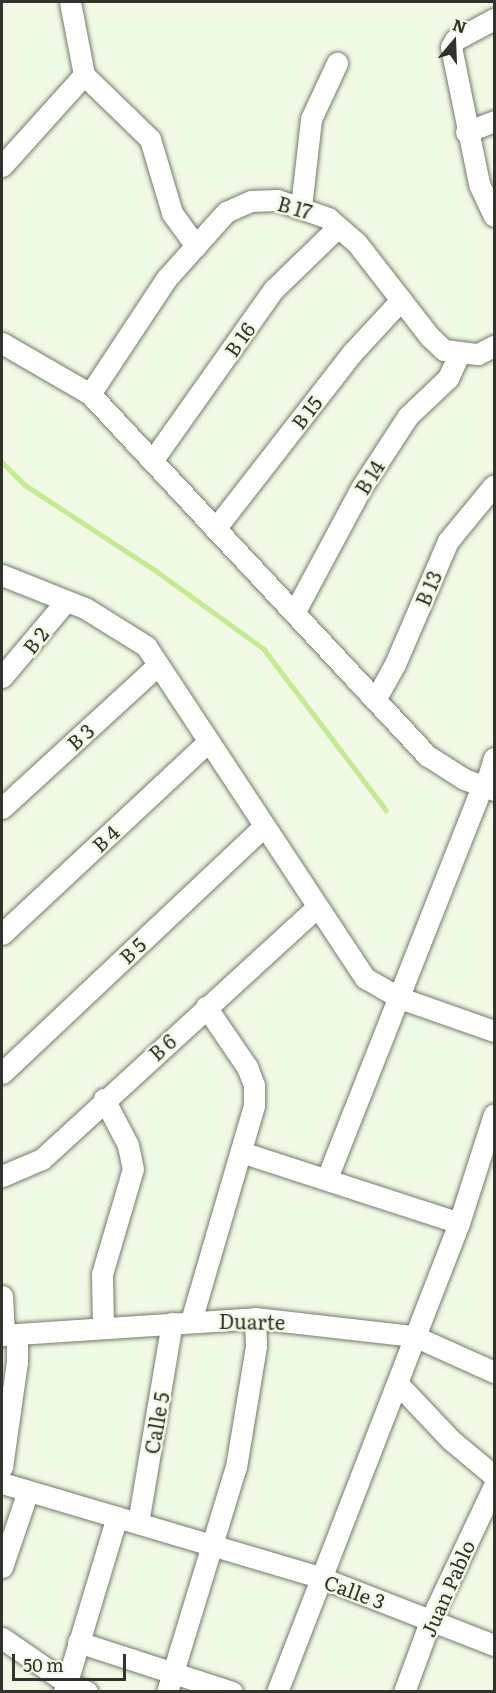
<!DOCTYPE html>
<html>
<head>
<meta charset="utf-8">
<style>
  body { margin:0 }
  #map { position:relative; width:496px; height:1693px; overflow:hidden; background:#f0fae5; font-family:Literata,serif }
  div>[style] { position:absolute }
  .stream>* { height:4.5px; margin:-2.25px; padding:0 2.25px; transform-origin:2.25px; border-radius:2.25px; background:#c2ec8f }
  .roads { filter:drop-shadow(0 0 2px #737c69) drop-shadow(0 0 2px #737c69) }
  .minor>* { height:21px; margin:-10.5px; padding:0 10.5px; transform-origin:10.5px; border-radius:10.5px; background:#fff }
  span { translate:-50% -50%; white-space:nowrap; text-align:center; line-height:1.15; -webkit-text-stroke:5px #f0fae5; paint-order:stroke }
  .street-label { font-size:20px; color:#30342c }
  .frame { position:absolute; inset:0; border:3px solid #30342c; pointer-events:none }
  .north { position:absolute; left:424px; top:12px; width:60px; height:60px; -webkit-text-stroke:4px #f0fae5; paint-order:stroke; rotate:19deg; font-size:16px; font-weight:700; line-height:24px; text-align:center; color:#30342c }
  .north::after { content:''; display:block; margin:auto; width:21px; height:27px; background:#30342c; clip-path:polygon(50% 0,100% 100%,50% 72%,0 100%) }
  .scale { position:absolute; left:12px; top:1654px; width:114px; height:27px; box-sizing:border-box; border:3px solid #30342c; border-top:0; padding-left:8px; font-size:18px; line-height:21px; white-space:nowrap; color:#30342c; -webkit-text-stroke:4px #f0fae5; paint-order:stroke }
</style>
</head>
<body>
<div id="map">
  <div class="stream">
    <i style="left:2px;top:462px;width:33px;rotate:45deg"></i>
    <i style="left:25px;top:485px;width:155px;rotate:33.2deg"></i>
    <i style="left:155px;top:570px;width:135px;rotate:35.9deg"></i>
    <i style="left:264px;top:649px;width:202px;rotate:52.8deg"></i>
  </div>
  <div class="roads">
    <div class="minor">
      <i style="left:70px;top:2px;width:74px;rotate:79.1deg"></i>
      <i style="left:84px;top:75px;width:92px;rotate:44.1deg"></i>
      <i style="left:150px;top:139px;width:77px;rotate:73.4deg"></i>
      <i style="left:172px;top:213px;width:41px;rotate:54deg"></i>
      <i style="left:494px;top:19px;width:44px;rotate:151.7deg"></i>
      <i style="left:455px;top:40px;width:8px;rotate:120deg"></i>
      <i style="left:451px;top:47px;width:140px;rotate:78.4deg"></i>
      <i style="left:479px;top:184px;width:35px;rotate:65deg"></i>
      <i style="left:466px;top:132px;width:30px;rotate:-21deg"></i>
      <i style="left:2px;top:166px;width:122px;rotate:-48deg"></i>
      <i style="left:301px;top:207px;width:89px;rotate:-83.5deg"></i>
      <i style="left:311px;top:119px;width:62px;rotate:-65.1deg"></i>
      <i style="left:2px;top:343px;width:102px;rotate:30.1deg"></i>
      <i style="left:90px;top:394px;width:495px;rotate:47deg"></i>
      <i style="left:428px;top:756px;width:43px;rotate:32.6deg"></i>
      <i style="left:464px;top:779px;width:32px;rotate:20deg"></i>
      <i style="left:90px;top:394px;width:138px;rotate:-56.5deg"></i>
      <i style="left:166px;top:279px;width:90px;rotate:-48.2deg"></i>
      <i style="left:226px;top:212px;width:27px;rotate:-24deg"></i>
      <i style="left:251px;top:201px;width:26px;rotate:-2deg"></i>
      <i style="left:277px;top:200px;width:54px;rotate:19.4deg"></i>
      <i style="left:328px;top:218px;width:37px;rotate:41deg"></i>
      <i style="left:356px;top:242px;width:120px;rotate:52.1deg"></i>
      <i style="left:430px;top:337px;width:19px;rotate:43deg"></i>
      <i style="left:444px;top:350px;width:34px;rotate:7deg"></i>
      <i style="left:478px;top:354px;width:18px;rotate:-27deg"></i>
      <i style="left:152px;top:461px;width:211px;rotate:-54.7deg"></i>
      <i style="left:274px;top:289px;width:89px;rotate:-44.1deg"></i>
      <i style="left:215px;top:529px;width:222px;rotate:-52.1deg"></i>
      <i style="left:351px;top:354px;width:74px;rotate:-47.2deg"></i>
      <i style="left:2px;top:575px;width:89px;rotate:21.7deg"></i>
      <i style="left:85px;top:608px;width:72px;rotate:31.9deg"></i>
      <i style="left:146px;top:646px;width:398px;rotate:56.6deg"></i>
      <i style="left:365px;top:978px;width:40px;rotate:29.7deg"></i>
      <i style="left:400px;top:998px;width:100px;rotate:19.3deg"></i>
      <i style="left:294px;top:613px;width:142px;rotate:-61.8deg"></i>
      <i style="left:361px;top:488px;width:86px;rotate:-56.9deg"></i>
      <i style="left:408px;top:416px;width:55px;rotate:-43.5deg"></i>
      <i style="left:448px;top:378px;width:26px;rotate:-65deg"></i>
      <i style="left:2px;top:677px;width:99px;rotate:-49.9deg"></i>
      <i style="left:375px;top:700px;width:41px;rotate:-60.9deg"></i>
      <i style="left:395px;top:664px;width:134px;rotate:-66.7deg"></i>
      <i style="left:448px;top:541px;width:72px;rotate:-50.6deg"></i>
      <i style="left:485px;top:787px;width:30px;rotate:-73deg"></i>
      <i style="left:2px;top:808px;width:212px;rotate:-42.5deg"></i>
      <i style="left:2px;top:934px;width:282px;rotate:-43deg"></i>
      <i style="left:2px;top:1073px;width:359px;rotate:-43.3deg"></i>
      <i style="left:241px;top:1152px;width:229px;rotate:18deg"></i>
      <i style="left:2px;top:1176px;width:43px;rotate:-23deg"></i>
      <i style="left:42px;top:1159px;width:373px;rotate:-42.5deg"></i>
      <i style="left:327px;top:1178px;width:422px;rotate:-68.4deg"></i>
      <i style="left:2px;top:1296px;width:39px;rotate:87deg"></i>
      <i style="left:191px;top:1321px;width:225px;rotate:-73.7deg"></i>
      <i style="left:254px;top:1105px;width:20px;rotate:-90deg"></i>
      <i style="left:254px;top:1085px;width:19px;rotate:-111deg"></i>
      <i style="left:247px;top:1067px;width:73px;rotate:-124.3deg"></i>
      <i style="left:103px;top:1327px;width:53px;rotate:-91.1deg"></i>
      <i style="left:102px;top:1274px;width:109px;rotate:-73.6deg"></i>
      <i style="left:133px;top:1169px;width:25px;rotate:-102deg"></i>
      <i style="left:128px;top:1145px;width:52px;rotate:-117.6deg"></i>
      <i style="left:2px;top:1335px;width:254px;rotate:-3.8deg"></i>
      <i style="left:255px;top:1318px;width:160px;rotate:6.5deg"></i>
      <i style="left:414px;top:1336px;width:88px;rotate:24.2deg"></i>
      <i style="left:398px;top:1384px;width:77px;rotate:46.6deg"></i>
      <i style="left:451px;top:1440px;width:56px;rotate:39.9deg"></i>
      <i style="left:2px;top:1467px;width:106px;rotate:-81.9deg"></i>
      <i style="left:17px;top:1362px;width:28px;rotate:-90deg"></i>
      <i style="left:2px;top:1483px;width:334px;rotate:16.5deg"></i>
      <i style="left:322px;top:1578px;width:185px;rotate:21.3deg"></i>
      <i style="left:138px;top:1523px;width:203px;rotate:-80.4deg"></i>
      <i style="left:2px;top:1567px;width:80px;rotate:-71.1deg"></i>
      <i style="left:2px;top:1638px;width:79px;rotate:34.7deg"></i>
      <i style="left:67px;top:1683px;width:22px;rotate:24deg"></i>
      <i style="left:78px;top:1642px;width:162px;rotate:18deg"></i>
      <i style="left:64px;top:1692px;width:183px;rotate:-73.2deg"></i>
      <i style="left:167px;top:1692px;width:235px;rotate:-73deg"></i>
      <i style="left:236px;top:1467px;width:123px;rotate:-80.6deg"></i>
      <i style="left:256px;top:1346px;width:28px;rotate:-92deg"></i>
      <i style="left:277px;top:1692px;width:503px;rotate:-68.79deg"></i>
      <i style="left:459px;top:1223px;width:114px;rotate:-72.2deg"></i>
      <i style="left:404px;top:1692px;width:78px;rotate:-69.7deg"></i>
      <i style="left:431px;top:1619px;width:147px;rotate:-64.7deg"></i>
    </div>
  </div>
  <div class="street-label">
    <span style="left:295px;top:207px;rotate:16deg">B 17</span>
    <span style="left:239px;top:339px;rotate:-55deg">B 16</span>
    <span style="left:306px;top:412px;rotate:-52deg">B 15</span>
    <span style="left:369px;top:477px;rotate:-58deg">B 14</span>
    <span style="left:428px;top:588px;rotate:-67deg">B 13</span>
    <span style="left:35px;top:640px;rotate:-51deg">B 2</span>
    <span style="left:80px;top:736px;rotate:-42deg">B 3</span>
    <span style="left:105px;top:838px;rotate:-43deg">B 4</span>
    <span style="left:132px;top:950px;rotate:-43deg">B 5</span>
    <span style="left:162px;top:1047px;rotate:-42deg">B 6</span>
    <span style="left:252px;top:1321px;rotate:1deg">Duarte</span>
    <span style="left:156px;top:1423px;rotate:-80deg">Calle 5</span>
    <span style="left:447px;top:1588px;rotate:-66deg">Juan Pablo</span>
    <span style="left:355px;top:1591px;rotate:20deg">Calle 3</span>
  </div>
  <div class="frame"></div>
  <div class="north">N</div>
  <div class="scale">50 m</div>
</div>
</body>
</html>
